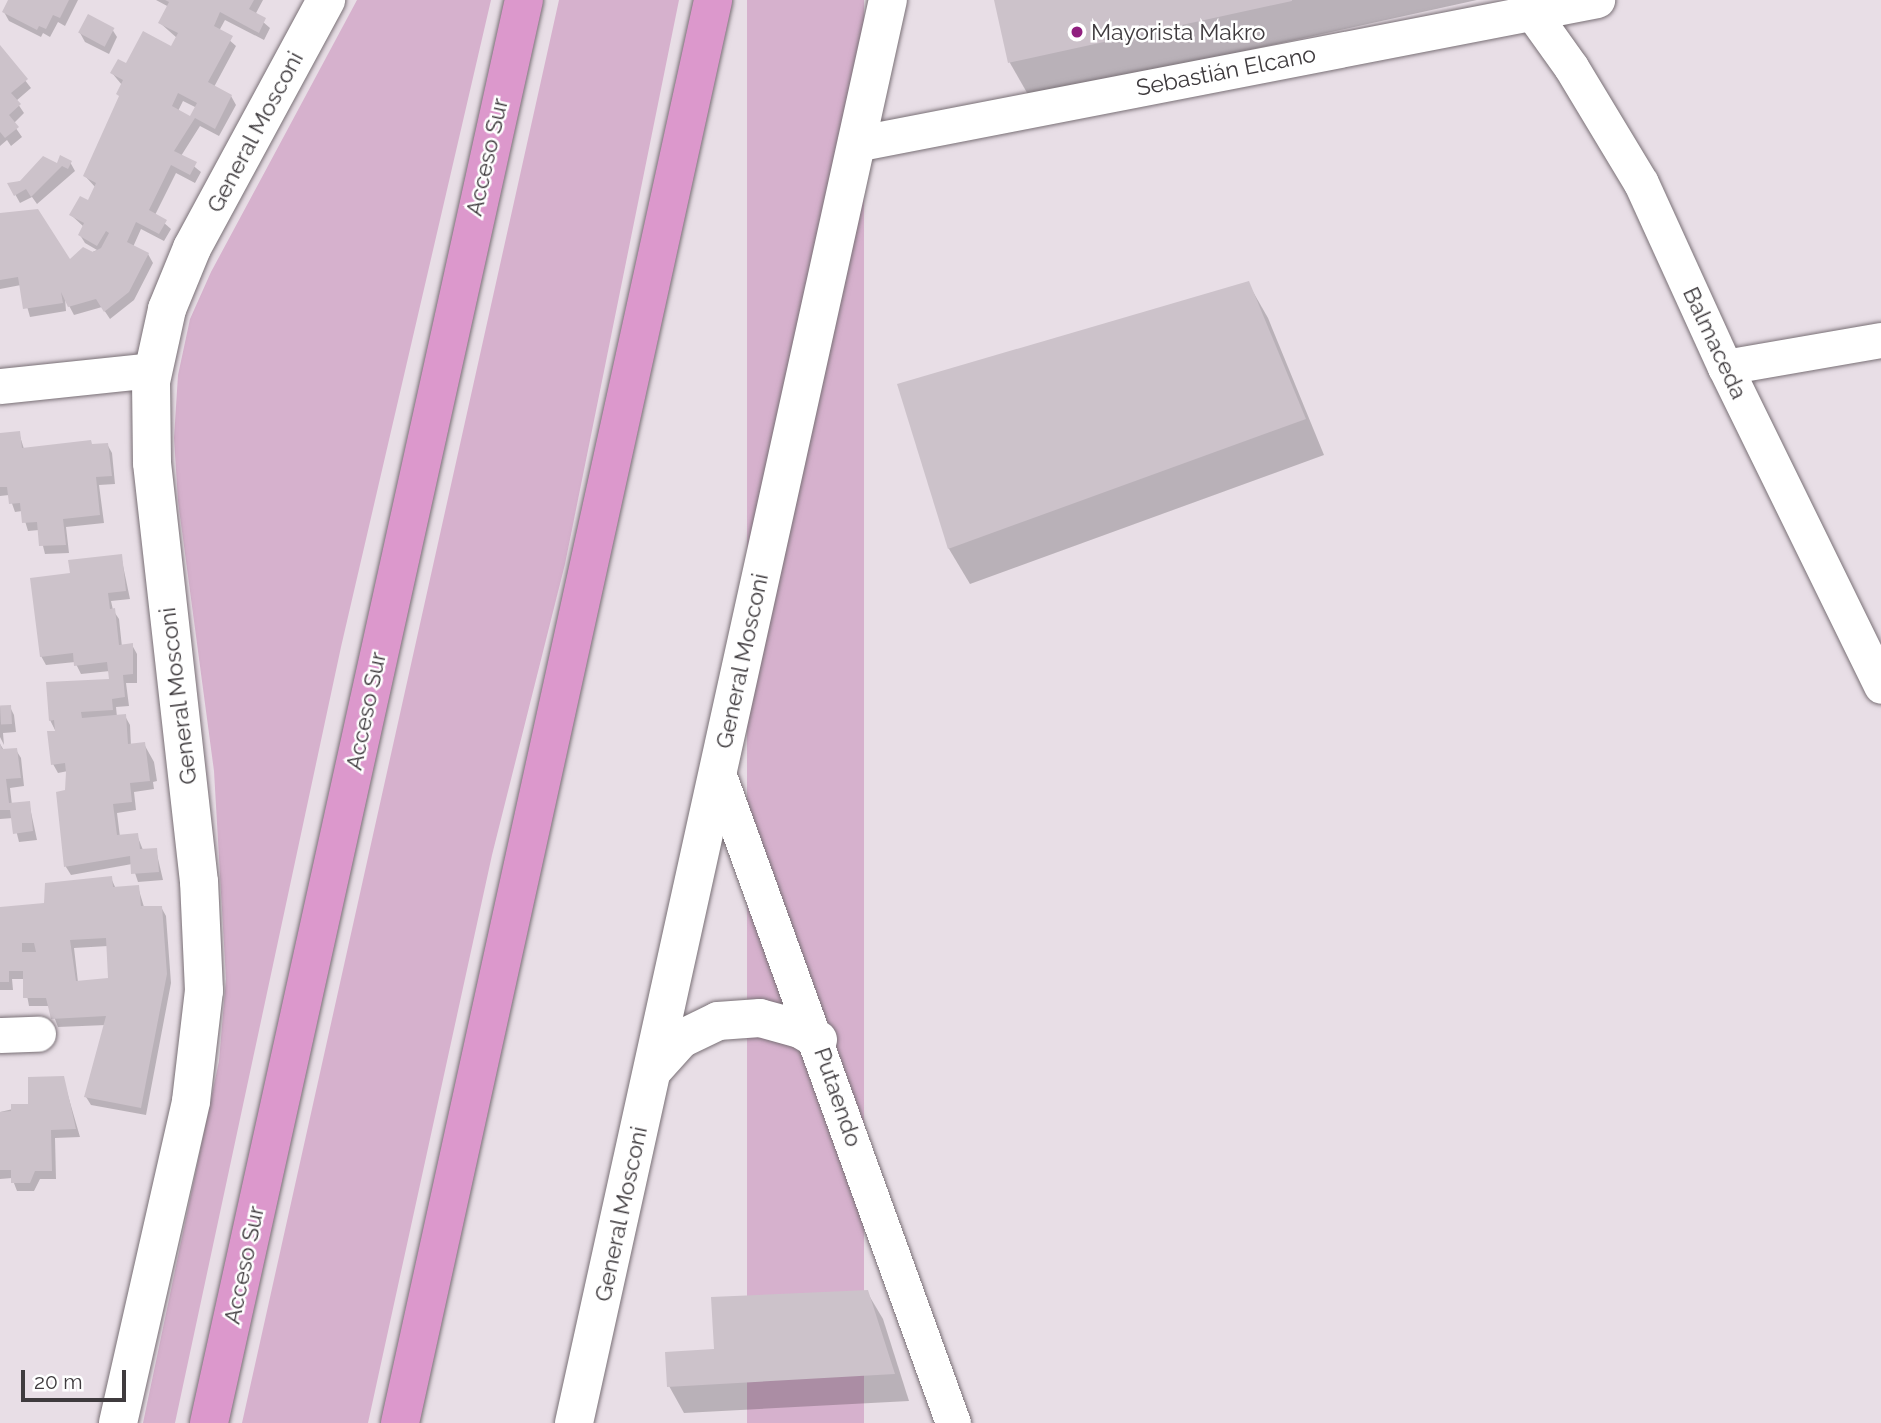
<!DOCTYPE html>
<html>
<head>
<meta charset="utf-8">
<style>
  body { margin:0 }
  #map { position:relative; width:1881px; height:1423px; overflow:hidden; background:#e8dee6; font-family:Raleway,sans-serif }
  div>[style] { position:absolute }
  .green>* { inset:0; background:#d6b1cd; transform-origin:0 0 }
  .shadow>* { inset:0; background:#0003 }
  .building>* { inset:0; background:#ccc2ca; transform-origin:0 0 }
  .roads { filter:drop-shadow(0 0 2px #797076) drop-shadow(0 0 2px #797076) }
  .minor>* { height:35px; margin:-17.5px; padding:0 17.5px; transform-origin:17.5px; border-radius:17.5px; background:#fff }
  .tertiary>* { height:38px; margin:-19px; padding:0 19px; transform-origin:19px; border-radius:19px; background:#fff }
  .motorway>* { height:38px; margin:-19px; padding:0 19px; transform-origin:19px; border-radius:19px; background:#dc98cc }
  .dots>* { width:19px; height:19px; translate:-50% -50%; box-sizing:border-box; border:4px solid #fff; border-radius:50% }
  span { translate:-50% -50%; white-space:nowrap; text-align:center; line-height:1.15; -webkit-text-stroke:5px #fff; paint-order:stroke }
  .poi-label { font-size:23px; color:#3f3b3e }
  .left { translate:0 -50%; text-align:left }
  .street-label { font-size:23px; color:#3f3b3e }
  .scale { position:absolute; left:21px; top:1370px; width:105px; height:32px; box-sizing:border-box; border:4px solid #3f3b3e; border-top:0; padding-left:9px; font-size:21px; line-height:24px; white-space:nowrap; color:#3f3b3e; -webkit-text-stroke:5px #fff; paint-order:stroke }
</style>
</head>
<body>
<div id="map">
  <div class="green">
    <i style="clip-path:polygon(357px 0,491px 0,341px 647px,175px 1423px,143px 1423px,219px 1061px,226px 979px,214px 771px,178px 501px,174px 438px,178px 375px,190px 319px,211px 272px)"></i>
    <i style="clip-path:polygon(559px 0,679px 0,565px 564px,492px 855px,368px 1423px,242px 1423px)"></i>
    <i style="left:747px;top:0;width:117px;height:1457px"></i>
  </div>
  <div class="shadow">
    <i style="clip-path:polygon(10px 0,78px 0,65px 26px,58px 22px,50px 37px,43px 33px,41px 37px,9px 21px,4px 12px)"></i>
    <i style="clip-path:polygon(evenodd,156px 0,263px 0,255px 15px,270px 28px,264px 40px,225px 20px,219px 31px,236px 46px,214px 87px,231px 96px,236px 105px,219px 136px,200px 126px,181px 156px,201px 172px,195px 183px,176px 173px,155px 215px,171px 229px,164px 241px,141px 229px,133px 247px,148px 254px,153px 263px,134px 300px,110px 319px,102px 307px,74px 315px,65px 298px,66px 311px,30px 317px,21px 285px,0 289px,0 215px,69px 262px,97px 250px,85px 243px,80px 235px,84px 227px,71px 215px,88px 202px,96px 188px,85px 176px,120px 98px,122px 85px,112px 73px,172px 48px,177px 38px,160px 23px,169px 7px,156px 0,183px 101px,197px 108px,191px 118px,178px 111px,183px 101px)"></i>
    <i style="clip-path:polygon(996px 0,1477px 0,1030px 98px,1010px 63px)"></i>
    <i style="clip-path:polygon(112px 29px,117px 37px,109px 54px,85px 42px,80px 33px)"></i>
    <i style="clip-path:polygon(0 48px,31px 88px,16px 101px,24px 113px,13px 124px,22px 137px,11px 146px,7px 140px,0 146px)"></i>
    <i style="clip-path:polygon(70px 162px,75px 171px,37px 204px,32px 197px,20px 203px,10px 185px)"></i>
    <i style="clip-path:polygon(1248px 283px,1268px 318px,1324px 455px,970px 584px,949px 549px,899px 385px)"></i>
    <i style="clip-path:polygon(19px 433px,24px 449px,107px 444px,112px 453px,115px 484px,99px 485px,104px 523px,66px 527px,69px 553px,45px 554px,39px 530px,28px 531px,22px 511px,15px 512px,9px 495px,0 496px,0 435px)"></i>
    <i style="clip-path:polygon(121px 556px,130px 599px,111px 601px,113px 610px,119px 619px,122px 647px,132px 645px,137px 654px,137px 683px,126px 683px,129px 706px,116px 707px,117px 717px,125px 716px,130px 725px,131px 746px,144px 744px,154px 762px,157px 781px,153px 782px,154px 789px,134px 792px,136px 810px,117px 813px,120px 837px,137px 835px,143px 850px,156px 850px,163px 880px,138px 882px,132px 864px,71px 875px,66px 867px,68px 771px,58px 773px,53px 764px,56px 732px,50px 720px,111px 680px,110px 671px,81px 674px,75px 662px,46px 665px,41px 656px,72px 575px)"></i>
    <i style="clip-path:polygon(0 707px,10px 707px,14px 715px,16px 732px,3px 733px,4px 745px,0 737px)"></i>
    <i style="clip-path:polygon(0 744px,5px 752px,16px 750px,21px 758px,24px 786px,10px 788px,12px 805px,29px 803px,37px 840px,19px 842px,13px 818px,0 819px)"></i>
    <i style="clip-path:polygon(evenodd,111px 878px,116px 889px,138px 887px,144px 907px,161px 907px,166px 916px,171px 983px,146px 1115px,91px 1105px,86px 1097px,106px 1025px,58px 1027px,50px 1006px,29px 1006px,24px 979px,12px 979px,13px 990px,0 990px,0 916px,46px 905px,111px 878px,108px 946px,110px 980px,78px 982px,74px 948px,108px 946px)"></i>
    <i style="clip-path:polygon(63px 1078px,80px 1137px,55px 1138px,56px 1179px,40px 1179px,34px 1191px,17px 1191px,12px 1178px,0 1179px,0 1112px,30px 1105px)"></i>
    <i style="clip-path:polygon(867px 1292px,883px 1319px,909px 1401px,684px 1413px,669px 1386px,716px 1351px)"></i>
  </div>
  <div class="building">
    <i style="clip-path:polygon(8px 0,69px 0,60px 18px,53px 15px,46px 29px,39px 26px,37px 30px,2px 12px)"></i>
    <i style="clip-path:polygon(evenodd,165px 0,254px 0,249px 9px,266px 18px,259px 33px,220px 12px,214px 26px,233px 36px,208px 82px,232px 95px,215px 129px,195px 118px,174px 151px,197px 162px,190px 175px,171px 165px,149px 210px,167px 220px,159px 234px,136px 222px,127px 242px,149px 253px,129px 292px,104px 312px,96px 299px,68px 307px,61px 292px,63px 303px,23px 309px,18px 277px,0 280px,0 213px,38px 209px,70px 259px,83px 247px,93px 252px,101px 248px,109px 233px,106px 231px,97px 246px,78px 235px,84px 223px,69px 215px,80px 196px,88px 200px,96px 183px,83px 176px,119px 96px,116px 94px,123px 80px,110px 73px,118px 59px,126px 63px,143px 31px,171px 46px,178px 33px,158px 23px,169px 2px,165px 0,178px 93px,197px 103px,190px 116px,172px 106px,178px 93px)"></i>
    <i style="clip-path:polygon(994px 0,1292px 0,1292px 1px,1008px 63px)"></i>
    <i style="left:88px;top:14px;width:30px;height:21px;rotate:28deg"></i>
    <i style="clip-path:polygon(0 45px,28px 79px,11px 93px,21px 104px,9px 115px,19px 127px,5px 138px,0 132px)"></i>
    <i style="clip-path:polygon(60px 155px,72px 161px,68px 169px,62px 166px,31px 197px,26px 189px,14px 196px,7px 183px,20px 181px,43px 156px,57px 163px)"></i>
    <i style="clip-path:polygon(1249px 281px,1306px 419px,948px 549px,897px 384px)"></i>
    <i style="clip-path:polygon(20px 431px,22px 448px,91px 440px,92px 444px,108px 443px,112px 476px,96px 477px,100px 515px,63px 519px,66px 545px,39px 546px,37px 522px,22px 523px,20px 503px,9px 504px,7px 487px,0 487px,0 433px)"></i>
    <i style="clip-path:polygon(122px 554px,126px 591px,108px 593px,110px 609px,115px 608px,119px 645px,133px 643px,133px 674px,123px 675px,125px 697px,112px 699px,113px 710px,81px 712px,82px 718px,126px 714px,128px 744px,145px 742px,150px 781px,130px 783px,132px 802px,113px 804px,117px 835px,138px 833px,140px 849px,157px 848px,159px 872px,131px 874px,130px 856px,64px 867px,56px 792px,65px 790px,66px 772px,65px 763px,51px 765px,47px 731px,55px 731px,54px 720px,49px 721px,46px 682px,109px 679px,107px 662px,74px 666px,73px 653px,40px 657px,30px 578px,70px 573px,68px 560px)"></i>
    <i style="left:11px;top:705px;width:19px;height:11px;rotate:87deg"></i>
    <i style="clip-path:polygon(0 743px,2px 749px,17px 748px,21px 778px,6px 779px,9px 803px,30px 801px,33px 831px,13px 834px,10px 810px,0 810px)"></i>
    <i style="clip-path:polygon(evenodd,112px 876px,113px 887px,139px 885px,141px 906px,162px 906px,167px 974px,141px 1108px,84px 1097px,106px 1016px,51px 1019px,46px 998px,23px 998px,23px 971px,9px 971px,9px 982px,0 982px,0 907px,44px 903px,45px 883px,112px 876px,106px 938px,108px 978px,76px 981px,70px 940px,106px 938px,112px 876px,22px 943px,34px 943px,36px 952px,22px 952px,22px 943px)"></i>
    <i style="clip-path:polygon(64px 1076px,76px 1129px,51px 1130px,52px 1171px,35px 1171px,30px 1183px,11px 1183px,11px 1170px,0 1170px,0 1112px,11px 1111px,11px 1104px,28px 1104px,28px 1077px)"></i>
    <i style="clip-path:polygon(868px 1290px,895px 1374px,667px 1387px,665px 1352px,714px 1349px,711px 1297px)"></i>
  </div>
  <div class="roads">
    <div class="minor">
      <i style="left:1531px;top:11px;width:69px;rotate:54.5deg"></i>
      <i style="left:1571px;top:67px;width:135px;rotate:58.9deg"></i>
      <i style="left:1641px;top:183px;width:202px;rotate:65.5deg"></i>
      <i style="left:1725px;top:367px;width:355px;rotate:63.9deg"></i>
      <i style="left:855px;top:144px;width:756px;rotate:-10.98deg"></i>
      <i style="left:1725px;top:367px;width:158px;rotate:-9.8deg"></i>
      <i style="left:0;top:386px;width:154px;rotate:-6deg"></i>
      <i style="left:718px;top:773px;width:691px;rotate:70.12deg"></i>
      <i style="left:0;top:1035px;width:38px;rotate:-2deg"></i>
    </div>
    <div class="tertiary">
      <i style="left:653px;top:1070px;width:42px;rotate:-47.9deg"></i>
      <i style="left:681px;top:1039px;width:41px;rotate:-25.9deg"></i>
      <i style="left:718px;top:1021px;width:42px;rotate:-4.1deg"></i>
      <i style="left:760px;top:1018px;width:41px;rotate:15.4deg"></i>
      <i style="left:800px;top:1029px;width:21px;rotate:31deg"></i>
      <i style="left:118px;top:1423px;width:330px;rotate:-77.2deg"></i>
      <i style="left:191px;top:1101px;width:111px;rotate:-83.3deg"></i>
      <i style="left:204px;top:991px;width:109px;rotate:-92.6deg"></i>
      <i style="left:199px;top:882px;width:422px;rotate:-96.4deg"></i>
      <i style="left:152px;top:463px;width:81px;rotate:-90.7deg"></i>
      <i style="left:151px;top:382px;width:75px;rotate:-77.6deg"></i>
      <i style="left:167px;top:309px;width:66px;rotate:-67.7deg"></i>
      <i style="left:192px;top:248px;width:282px;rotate:-61.6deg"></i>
      <i style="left:574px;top:1423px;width:1457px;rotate:-77.56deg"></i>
    </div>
    <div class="motorway">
      <i style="left:209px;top:1423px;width:1457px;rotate:-77.52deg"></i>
      <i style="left:400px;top:1423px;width:1457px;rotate:-77.59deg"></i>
    </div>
  </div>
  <div class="dots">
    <i style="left:1077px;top:32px;background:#901f7f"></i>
  </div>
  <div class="poi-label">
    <span class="left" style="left:1091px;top:32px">Mayorista Makro</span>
  </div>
  <div class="street-label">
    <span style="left:1226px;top:71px;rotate:-11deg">Sebastián Elcano</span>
    <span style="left:255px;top:132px;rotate:-62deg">General Mosconi</span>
    <span style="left:487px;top:157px;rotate:-77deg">Acceso Sur</span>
    <span style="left:1715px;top:343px;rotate:65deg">Balmaceda</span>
    <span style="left:742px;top:661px;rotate:-78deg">General Mosconi</span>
    <span style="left:178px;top:696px;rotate:-97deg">General Mosconi</span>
    <span style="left:366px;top:711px;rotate:-78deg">Acceso Sur</span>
    <span style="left:838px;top:1097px;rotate:71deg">Putaendo</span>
    <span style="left:621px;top:1214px;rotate:-78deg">General Mosconi</span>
    <span style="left:244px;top:1265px;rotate:-78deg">Acceso Sur</span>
  </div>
  <div class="scale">20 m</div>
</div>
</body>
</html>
